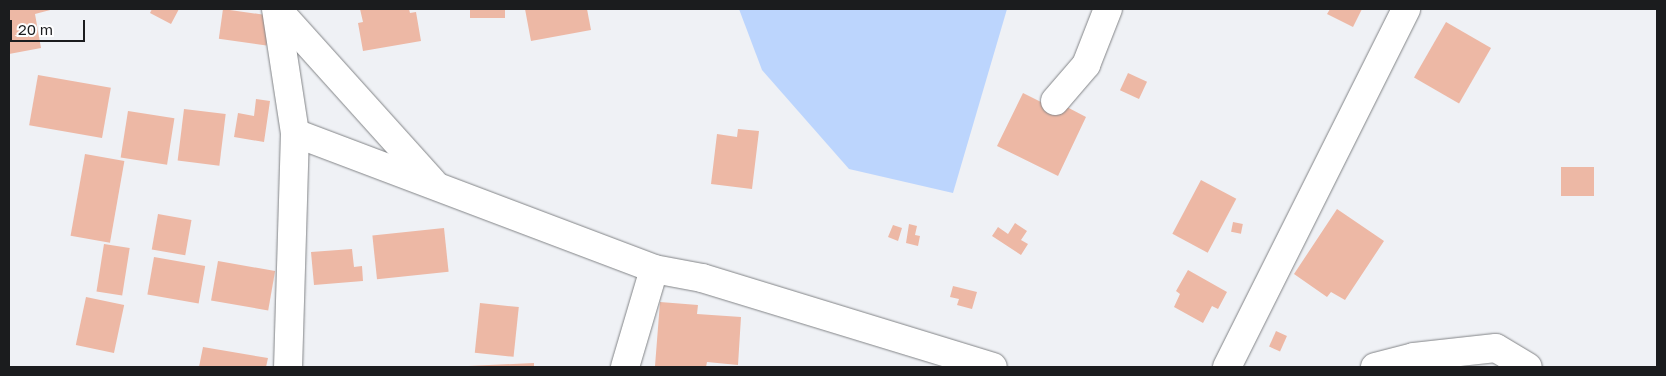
<!DOCTYPE html>
<html>
<head>
<meta charset="utf-8">
<style>
  body { margin:0 }
  #map { position:relative; width:1666px; height:376px; overflow:hidden; background:#eff1f5; font-family:"Golos Text",sans-serif }
  div>[style] { position:absolute }
  .green>* { inset:0; background:#bcd5fd }
  .building>* { inset:0; background:#edb8a5; transform-origin:0 0 }
  .roads { filter:drop-shadow(0 0 1px #828487) drop-shadow(0 0 1px #828487) }
  .minor>* { height:28px; margin:-14px; padding:0 14px; transform-origin:14px; border-radius:14px; background:#fff }
  span { translate:-50% -50%; white-space:nowrap; text-align:center; line-height:1.15; -webkit-text-stroke:4.5px #fefeff; paint-order:stroke }
  .frame { position:absolute; inset:0; border:10px solid #1b1c1e; pointer-events:none }
  .scale { position:absolute; left:10px; top:20px; width:75px; height:22px; box-sizing:border-box; border:2px solid #1b1c1e; border-top:0; padding-left:6px; font-size:15px; line-height:18px; white-space:nowrap; color:#1b1c1e; -webkit-text-stroke:4px #fefeff; paint-order:stroke }
</style>
</head>
<body>
<div id="map">
  <div class="green">
    <i style="clip-path:polygon(739px 9px,1007px 9px,953px 193px,849px 169px,762px 70px)"></i>
  </div>
  <div class="building">
    <i style="clip-path:polygon(9px 9px,54px 9px,35px 14px,41px 48px,9px 54px)"></i>
    <i style="clip-path:polygon(152px 9px,179px 9px,171px 24px,150px 13px)"></i>
    <i style="left:223px;top:9px;width:48px;height:30px;rotate:8deg"></i>
    <i style="clip-path:polygon(360px 9px,409px 9px,410px 13px,416px 12px,421px 41px,363px 51px,358px 23px,363px 22px)"></i>
    <i style="left:470px;top:9px;width:35px;height:9px"></i>
    <i style="clip-path:polygon(525px 9px,587px 9px,591px 30px,531px 41px)"></i>
    <i style="clip-path:polygon(1330px 9px,1362px 9px,1353px 27px,1327px 14px)"></i>
    <i style="left:1446px;top:22px;width:52px;height:64px;rotate:30deg"></i>
    <i style="left:1128px;top:73px;width:21px;height:19px;rotate:25deg"></i>
    <i style="left:38px;top:75px;width:74px;height:51px;rotate:10deg"></i>
    <i style="clip-path:polygon(1023px 93px,1059px 111px,1063px 105px,1086px 117px,1058px 176px,997px 146px)"></i>
    <i style="clip-path:polygon(256px 99px,270px 101px,264px 142px,234px 137px,238px 113px,254px 116px)"></i>
    <i style="left:184px;top:109px;width:42px;height:52px;rotate:7deg"></i>
    <i style="left:128px;top:111px;width:47px;height:47px;rotate:9deg"></i>
    <i style="clip-path:polygon(738px 129px,759px 131px,752px 189px,711px 184px,717px 134px,737px 137px)"></i>
    <i style="left:85px;top:154px;width:40px;height:83px;rotate:10deg"></i>
    <i style="left:1561px;top:167px;width:33px;height:29px"></i>
    <i style="left:1201px;top:180px;width:40px;height:61px;rotate:28deg"></i>
    <i style="clip-path:polygon(1337px 209px,1384px 241px,1345px 300px,1331px 292px,1327px 297px,1294px 274px)"></i>
    <i style="left:158px;top:214px;width:34px;height:36px;rotate:10deg"></i>
    <i style="left:1233px;top:222px;width:10px;height:10px;rotate:11deg"></i>
    <i style="clip-path:polygon(1015px 223px,1027px 231px,1021px 240px,1028px 244px,1021px 255px,992px 236px,998px 227px,1008px 234px)"></i>
    <i style="clip-path:polygon(909px 224px,917px 226px,915px 235px,920px 236px,918px 246px,906px 243px)"></i>
    <i style="clip-path:polygon(893px 225px,902px 228px,898px 241px,888px 237px)"></i>
    <i style="left:444px;top:228px;width:44px;height:72px;rotate:84deg"></i>
    <i style="left:104px;top:244px;width:26px;height:48px;rotate:9deg"></i>
    <i style="clip-path:polygon(352px 249px,354px 267px,362px 266px,363px 281px,314px 285px,311px 252px)"></i>
    <i style="left:154px;top:257px;width:52px;height:38px;rotate:10deg"></i>
    <i style="left:218px;top:261px;width:58px;height:40px;rotate:10deg"></i>
    <i style="clip-path:polygon(1188px 270px,1227px 292px,1218px 309px,1212px 306px,1203px 323px,1174px 307px,1180px 294px,1176px 291px)"></i>
    <i style="clip-path:polygon(953px 286px,977px 292px,972px 309px,957px 305px,959px 299px,950px 297px)"></i>
    <i style="left:86px;top:297px;width:39px;height:49px;rotate:12deg"></i>
    <i style="clip-path:polygon(660px 302px,698px 305px,697px 314px,741px 317px,738px 365px,707px 362px,706px 367px,655px 366px)"></i>
    <i style="left:480px;top:303px;width:39px;height:50px;rotate:6deg"></i>
    <i style="left:1276px;top:331px;width:12px;height:17px;rotate:24deg"></i>
    <i style="clip-path:polygon(203px 347px,268px 358px,266px 367px,199px 367px)"></i>
    <i style="clip-path:polygon(534px 363px,534px 367px,468px 367px,468px 366px)"></i>
  </div>
  <div class="roads">
    <div class="minor">
      <i style="left:276px;top:9px;width:125px;rotate:81.3deg"></i>
      <i style="left:295px;top:133px;width:234px;rotate:91.7deg"></i>
      <i style="left:277px;top:9px;width:233px;rotate:48deg"></i>
      <i style="left:1055px;top:101px;width:48px;rotate:-49.3deg"></i>
      <i style="left:1086px;top:65px;width:60px;rotate:-68.6deg"></i>
      <i style="left:295px;top:133px;width:384px;rotate:20.7deg"></i>
      <i style="left:654px;top:269px;width:49px;rotate:10.6deg"></i>
      <i style="left:702px;top:278px;width:304px;rotate:17deg"></i>
      <i style="left:625px;top:367px;width:102px;rotate:-73.5deg"></i>
      <i style="left:1227px;top:367px;width:400px;rotate:-63.4deg"></i>
      <i style="left:1375px;top:367px;width:40px;rotate:-14.4deg"></i>
      <i style="left:1414px;top:357px;width:82px;rotate:-6.3deg"></i>
      <i style="left:1496px;top:348px;width:37px;rotate:31deg"></i>
    </div>
  </div>
  <div class="frame"></div>
  <div class="scale">20 m</div>
</div>
</body>
</html>
